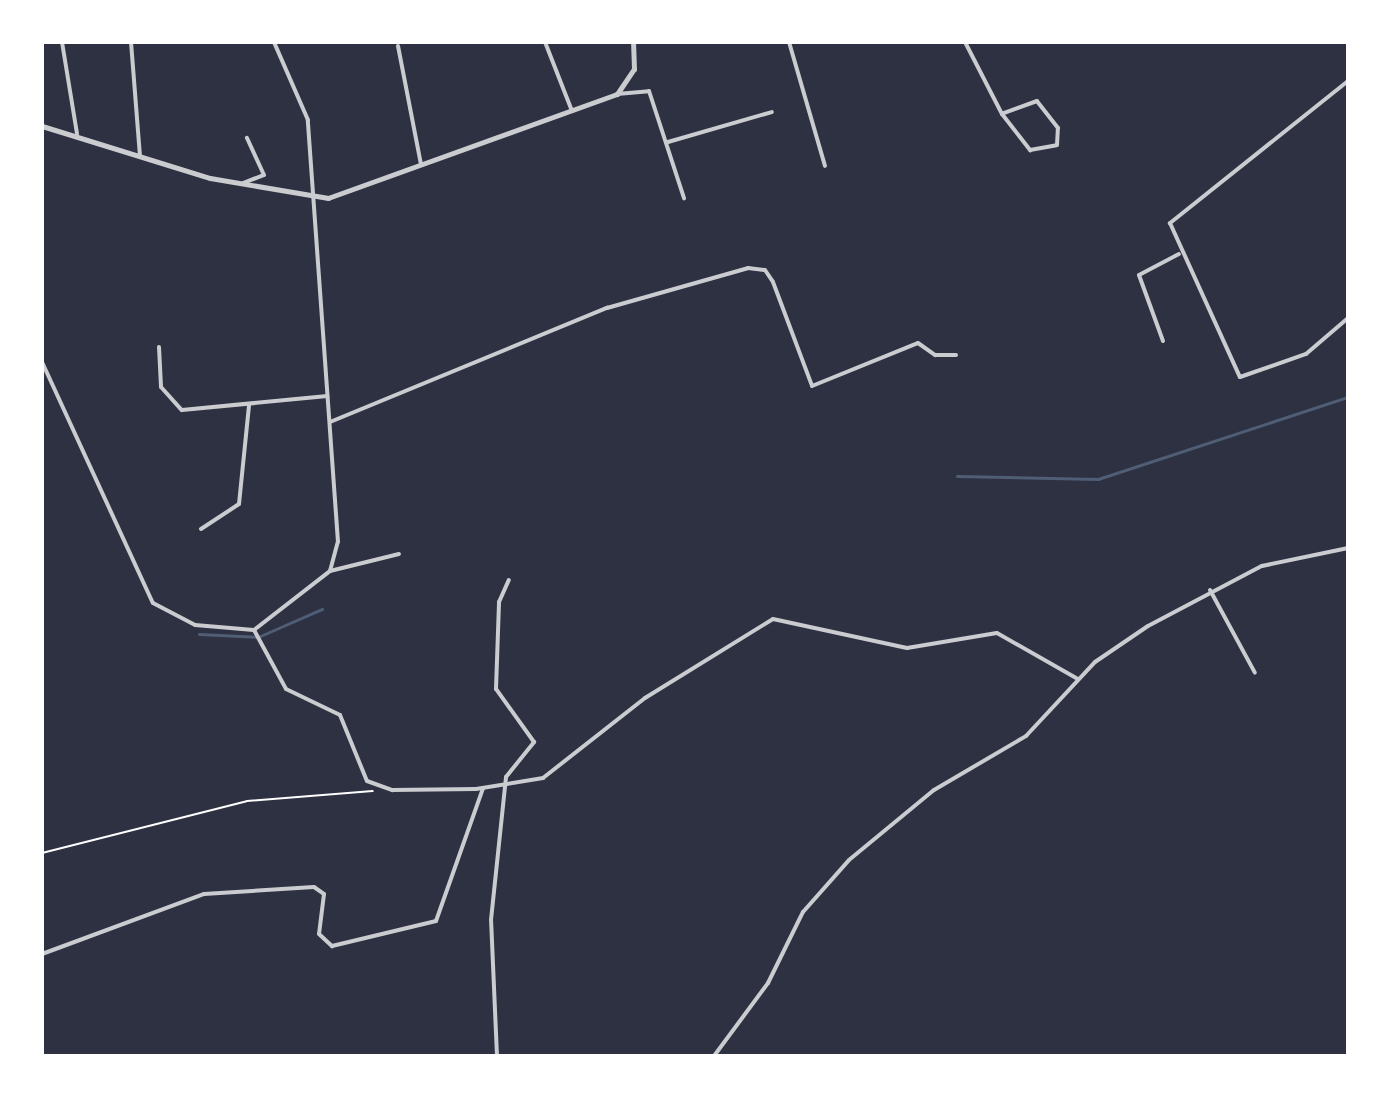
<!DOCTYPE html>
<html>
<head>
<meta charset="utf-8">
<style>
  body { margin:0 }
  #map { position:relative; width:1390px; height:1098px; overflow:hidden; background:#2d3142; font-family:"Archivo Narrow",sans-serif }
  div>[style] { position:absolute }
  .stream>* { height:3px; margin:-1.5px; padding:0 1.5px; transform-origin:1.5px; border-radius:1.5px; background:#4f5d75 }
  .path>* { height:2px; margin:-1px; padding:0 1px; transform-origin:1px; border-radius:1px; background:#fff }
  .minor>* { height:4px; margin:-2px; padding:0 2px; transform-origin:2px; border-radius:2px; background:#caccd0 }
  .tertiary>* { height:5px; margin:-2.5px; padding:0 2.5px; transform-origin:2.5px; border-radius:2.5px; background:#caccd0 }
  span { translate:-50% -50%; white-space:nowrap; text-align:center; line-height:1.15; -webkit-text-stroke:7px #fff; paint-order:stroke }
  .frame { position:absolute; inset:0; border:44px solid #fff; pointer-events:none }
</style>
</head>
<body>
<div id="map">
  <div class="stream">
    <i style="left:957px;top:476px;width:141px;rotate:1.2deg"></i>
    <i style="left:1098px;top:479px;width:263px;rotate:-18.2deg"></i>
    <i style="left:199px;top:634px;width:59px;rotate:2.9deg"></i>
    <i style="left:258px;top:637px;width:70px;rotate:-23.6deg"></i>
  </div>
  <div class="path">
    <i style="left:42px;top:853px;width:211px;rotate:-14.2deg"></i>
    <i style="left:247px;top:801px;width:126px;rotate:-4.5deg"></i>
  </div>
  <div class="minor">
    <i style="left:62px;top:42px;width:93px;rotate:80.7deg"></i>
    <i style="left:131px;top:42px;width:115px;rotate:85.5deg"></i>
    <i style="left:545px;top:42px;width:74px;rotate:68.6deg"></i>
    <i style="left:789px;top:42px;width:129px;rotate:73.8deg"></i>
    <i style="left:965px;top:42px;width:81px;rotate:62.8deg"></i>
    <i style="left:1002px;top:114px;width:46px;rotate:52.1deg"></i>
    <i style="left:1030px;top:150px;width:27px;rotate:-10deg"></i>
    <i style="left:1057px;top:145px;width:17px;rotate:-87deg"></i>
    <i style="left:1058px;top:128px;width:34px;rotate:-128deg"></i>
    <i style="left:1037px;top:101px;width:37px;rotate:160deg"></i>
    <i style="left:398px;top:46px;width:120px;rotate:79deg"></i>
    <i style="left:1348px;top:81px;width:228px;rotate:141.4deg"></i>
    <i style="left:1170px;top:223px;width:169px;rotate:65.6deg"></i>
    <i style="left:1240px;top:377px;width:70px;rotate:-19.2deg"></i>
    <i style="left:1306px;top:354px;width:55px;rotate:-40.6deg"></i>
    <i style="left:617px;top:94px;width:32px;rotate:-5deg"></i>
    <i style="left:649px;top:91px;width:113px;rotate:71.9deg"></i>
    <i style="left:668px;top:142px;width:108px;rotate:-16.1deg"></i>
    <i style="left:243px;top:183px;width:22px;rotate:-21deg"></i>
    <i style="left:264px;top:175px;width:41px;rotate:-114.7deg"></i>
    <i style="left:1163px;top:341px;width:70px;rotate:-110deg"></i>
    <i style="left:1139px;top:275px;width:45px;rotate:-27.7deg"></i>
    <i style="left:159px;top:347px;width:40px;rotate:87.1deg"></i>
    <i style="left:161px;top:387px;width:31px;rotate:48deg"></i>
    <i style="left:182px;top:410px;width:146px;rotate:-5.5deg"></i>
    <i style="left:42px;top:362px;width:265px;rotate:65.3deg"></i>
    <i style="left:153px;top:603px;width:47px;rotate:27.6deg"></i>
    <i style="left:195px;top:625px;width:59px;rotate:4.8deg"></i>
    <i style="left:330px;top:422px;width:300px;rotate:-22.4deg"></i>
    <i style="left:607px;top:308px;width:147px;rotate:-15.8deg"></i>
    <i style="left:748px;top:268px;width:17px;rotate:7deg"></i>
    <i style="left:765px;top:270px;width:14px;rotate:56deg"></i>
    <i style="left:773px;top:282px;width:111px;rotate:69.4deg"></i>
    <i style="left:812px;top:386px;width:114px;rotate:-22.1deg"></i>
    <i style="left:918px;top:343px;width:21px;rotate:35deg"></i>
    <i style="left:935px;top:355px;width:21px"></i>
    <i style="left:201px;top:529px;width:45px;rotate:-33.3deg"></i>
    <i style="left:239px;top:504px;width:100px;rotate:-84.2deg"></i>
    <i style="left:330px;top:571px;width:71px;rotate:-13.8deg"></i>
    <i style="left:1210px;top:590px;width:94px;rotate:61.5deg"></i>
    <i style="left:254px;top:630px;width:67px;rotate:61.5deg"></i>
    <i style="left:286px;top:689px;width:60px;rotate:25.7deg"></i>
    <i style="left:340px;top:715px;width:71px;rotate:67.8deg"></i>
    <i style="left:367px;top:781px;width:27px;rotate:20deg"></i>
    <i style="left:392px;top:790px;width:84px;rotate:-0.7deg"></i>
    <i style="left:476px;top:789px;width:68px;rotate:-9.3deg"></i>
    <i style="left:543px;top:778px;width:130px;rotate:-38.1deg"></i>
    <i style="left:645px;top:698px;width:150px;rotate:-31.7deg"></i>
    <i style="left:773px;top:619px;width:137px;rotate:12.2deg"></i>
    <i style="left:907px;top:648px;width:91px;rotate:-9.5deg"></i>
    <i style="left:997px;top:633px;width:93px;rotate:29.6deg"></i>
    <i style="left:254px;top:630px;width:96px;rotate:-37.8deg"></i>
    <i style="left:330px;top:571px;width:30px;rotate:-75deg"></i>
    <i style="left:338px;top:542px;width:423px;rotate:-94.1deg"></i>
    <i style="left:308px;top:120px;width:85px;rotate:-113.6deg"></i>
    <i style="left:42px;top:954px;width:173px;rotate:-20.3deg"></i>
    <i style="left:204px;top:894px;width:110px;rotate:-3.6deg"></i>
    <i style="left:314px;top:887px;width:12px;rotate:35deg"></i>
    <i style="left:324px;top:894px;width:40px;rotate:97.1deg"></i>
    <i style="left:319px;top:934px;width:18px;rotate:43deg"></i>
    <i style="left:332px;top:946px;width:107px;rotate:-13.5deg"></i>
    <i style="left:436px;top:921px;width:141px;rotate:-70.5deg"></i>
    <i style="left:497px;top:1056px;width:136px;rotate:-92.5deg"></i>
    <i style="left:491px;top:920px;width:144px;rotate:-84deg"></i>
    <i style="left:506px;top:777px;width:45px;rotate:-51.3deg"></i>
    <i style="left:534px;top:742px;width:65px;rotate:-125.6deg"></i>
    <i style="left:496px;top:689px;width:87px;rotate:-88deg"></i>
    <i style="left:499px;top:602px;width:24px;rotate:-66deg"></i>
    <i style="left:714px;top:1056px;width:91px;rotate:-53.5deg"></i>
    <i style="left:768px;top:983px;width:79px;rotate:-63.8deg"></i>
    <i style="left:803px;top:912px;width:69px;rotate:-48.5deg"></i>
    <i style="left:849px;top:860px;width:110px;rotate:-39.5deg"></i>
    <i style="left:934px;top:790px;width:107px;rotate:-30.4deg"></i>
    <i style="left:1026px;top:736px;width:101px;rotate:-47deg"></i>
    <i style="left:1095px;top:662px;width:64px;rotate:-34.2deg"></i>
    <i style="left:1148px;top:626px;width:129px;rotate:-27.8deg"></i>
    <i style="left:1262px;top:566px;width:88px;rotate:-11.8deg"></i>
  </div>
  <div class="tertiary">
    <i style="left:42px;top:126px;width:176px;rotate:17.2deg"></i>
    <i style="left:210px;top:178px;width:120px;rotate:9.6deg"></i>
    <i style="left:328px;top:198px;width:307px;rotate:-19.8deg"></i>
    <i style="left:617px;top:94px;width:30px;rotate:-56deg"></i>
    <i style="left:634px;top:69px;width:27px;rotate:-92deg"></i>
  </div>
  <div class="frame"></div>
</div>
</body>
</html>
